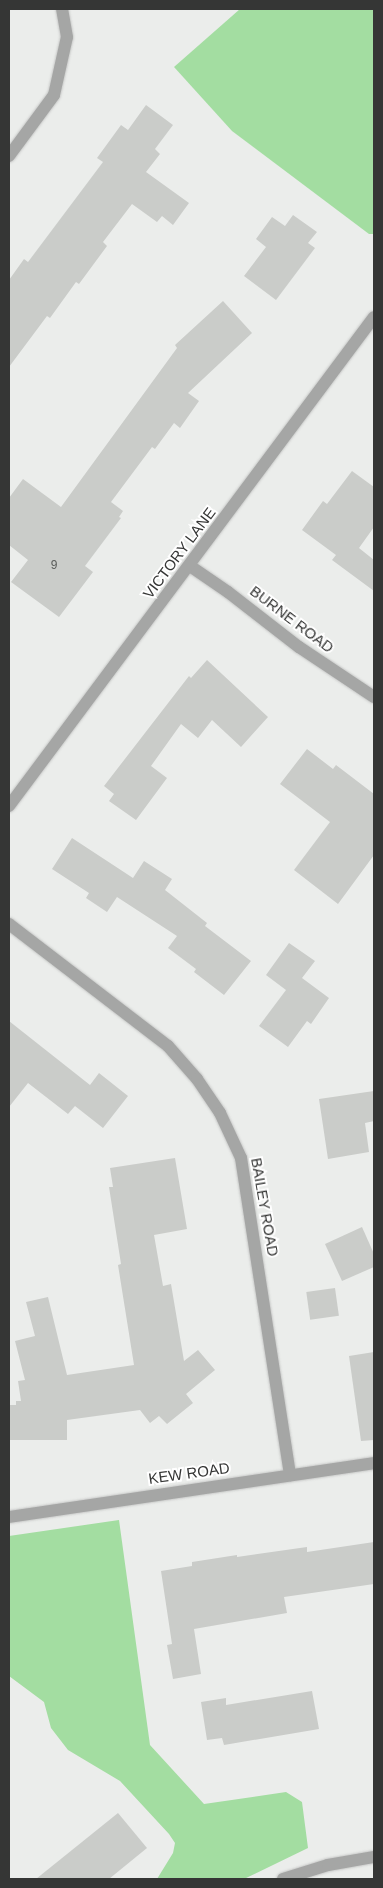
<!DOCTYPE html>
<html>
<head>
<meta charset="utf-8">
<style>
  body { margin:0 }
  #map { position:relative; width:383px; height:1888px; overflow:hidden; background:#ebedeb; font-family:Helvetica,sans-serif }
  div>[style] { position:absolute }
  .green>* { inset:0; background:#a3dda1 }
  .building>* { inset:0; background:#caccc9; transform-origin:0 0 }
  .roads { filter:drop-shadow(0 0 1px #c7c8c7) drop-shadow(0 0 1px #c7c8c7) }
  .minor>* { height:12px; margin:-6px; padding:0 6px; transform-origin:6px; border-radius:6px; background:#a5a6a5 }
  span { translate:-50% -50%; white-space:nowrap; text-align:center; line-height:1.15; -webkit-text-stroke:4px #fff; paint-order:stroke }
  .number-label { font-size:12px; color:#5a5c5a }
  .number-label span { -webkit-text-stroke-width:0 }
  .street-label { font-size:15px; color:#353635 }
  .frame { position:absolute; inset:0; border:10px solid #353635; pointer-events:none }
</style>
</head>
<body>
<div id="map">
  <div class="green">
    <i style="clip-path:polygon(240px 9px,374px 9px,374px 234px,369px 234px,232px 131px,174px 67px)"></i>
    <i style="clip-path:polygon(119px 1520px,150px 1745px,204px 1804px,286px 1792px,302px 1802px,308px 1848px,244px 1879px,157px 1879px,173px 1853px,175px 1843px,169px 1834px,120px 1781px,68px 1750px,51px 1728px,44px 1702px,9px 1676px,9px 1536px)"></i>
  </div>
  <div class="building">
    <i style="clip-path:polygon(146px 105px,173px 125px,155px 149px,160px 154px,146px 172px,189px 203px,173px 225px,162px 216px,157px 222px,132px 204px,103px 242px,107px 246px,79px 284px,76px 282px,50px 318px,47px 316px,9px 367px,9px 280px,24px 259px,28px 262px,103px 162px,97px 158px,121px 125px,128px 130px)"></i>
    <i style="clip-path:polygon(293px 215px,317px 232px,308px 243px,315px 248px,276px 300px,244px 276px,266px 247px,256px 239px,272px 217px,285px 226px)"></i>
    <i style="clip-path:polygon(223px 301px,252px 333px,188px 393px,199px 401px,180px 428px,174px 423px,155px 449px,152px 447px,111px 502px,123px 511px,119px 517px,121px 518px,85px 566px,93px 572px,59px 617px,11px 582px,28px 560px,9px 545px,9px 498px,23px 479px,61px 507px,177px 348px,175px 345px)"></i>
    <i style="clip-path:polygon(352px 471px,374px 487px,374px 527px,359px 548px,374px 560px,374px 591px,332px 560px,336px 555px,302px 530px,323px 501px,327px 504px)"></i>
    <i style="clip-path:polygon(207px 660px,268px 717px,241px 747px,212px 720px,198px 738px,181px 724px,151px 766px,167px 778px,136px 820px,109px 801px,114px 794px,104px 786px,189px 676px,191px 678px)"></i>
    <i style="clip-path:polygon(307px 749px,333px 769px,336px 765px,374px 794px,374px 855px,338px 904px,294px 870px,330px 822px,280px 784px)"></i>
    <i style="clip-path:polygon(72px 838px,133px 878px,144px 861px,172px 879px,165px 890px,207px 923px,205px 926px,251px 961px,224px 995px,194px 972px,196px 969px,168px 948px,177px 936px,117px 897px,107px 912px,86px 898px,89px 893px,52px 869px)"></i>
    <i style="clip-path:polygon(289px 943px,315px 961px,302px 978px,329px 998px,311px 1024px,307px 1021px,288px 1047px,259px 1026px,286px 990px,266px 975px)"></i>
    <i style="clip-path:polygon(9px 1021px,90px 1085px,99px 1073px,128px 1096px,103px 1128px,75px 1106px,68px 1114px,28px 1083px,9px 1107px)"></i>
    <i style="clip-path:polygon(374px 1091px,374px 1121px,365px 1123px,369px 1152px,328px 1159px,319px 1099px)"></i>
    <i style="clip-path:polygon(175px 1158px,187px 1229px,154px 1235px,163px 1286px,171px 1284px,184px 1361px,198px 1350px,215px 1370px,186px 1394px,193px 1403px,167px 1424px,159px 1416px,150px 1423px,140px 1410px,67px 1420px,67px 1440px,9px 1440px,9px 1405px,16px 1405px,16px 1401px,21px 1401px,18px 1381px,25px 1380px,15px 1341px,35px 1336px,26px 1302px,48px 1297px,67px 1375px,134px 1365px,118px 1265px,121px 1264px,109px 1187px,113px 1187px,110px 1168px)"></i>
    <i style="clip-path:polygon(362px 1227px,374px 1254px,374px 1267px,342px 1281px,325px 1244px)"></i>
    <i style="left:335px;top:1288px;width:28px;height:29px;rotate:82deg"></i>
    <i style="clip-path:polygon(374px 1352px,374px 1440px,361px 1441px,349px 1356px)"></i>
    <i style="clip-path:polygon(374px 1542px,374px 1584px,284px 1597px,287px 1613px,194px 1629px,201px 1674px,173px 1679px,167px 1645px,172px 1644px,161px 1571px,192px 1566px,192px 1562px,237px 1555px,237px 1557px,307px 1547px,307px 1552px)"></i>
    <i style="clip-path:polygon(312px 1691px,319px 1729px,224px 1745px,222px 1738px,207px 1740px,201px 1702px,226px 1698px,226px 1705px)"></i>
    <i style="clip-path:polygon(118px 1813px,147px 1848px,109px 1879px,36px 1879px)"></i>
  </div>
  <div class="roads">
    <div class="minor">
      <i style="left:9px;top:156px;width:76px;rotate:-53.6deg"></i>
      <i style="left:54px;top:95px;width:59px;rotate:-77.4deg"></i>
      <i style="left:67px;top:37px;width:28px;rotate:-100deg"></i>
      <i style="left:190px;top:566px;width:46px;rotate:34.4deg"></i>
      <i style="left:228px;top:592px;width:90px;rotate:37.8deg"></i>
      <i style="left:299px;top:647px;width:90px;rotate:33.7deg"></i>
      <i style="left:9px;top:806px;width:610px;rotate:-53.26deg"></i>
      <i style="left:9px;top:924px;width:200px;rotate:37.5deg"></i>
      <i style="left:168px;top:1046px;width:44px;rotate:48.7deg"></i>
      <i style="left:197px;top:1079px;width:41px;rotate:55.9deg"></i>
      <i style="left:220px;top:1113px;width:50px;rotate:65deg"></i>
      <i style="left:241px;top:1158px;width:321px;rotate:81.2deg"></i>
      <i style="left:9px;top:1517px;width:369px;rotate:-8.4deg"></i>
      <i style="left:283px;top:1879px;width:47px;rotate:-17.3deg"></i>
      <i style="left:328px;top:1865px;width:47px;rotate:-9.9deg"></i>
    </div>
  </div>
  <div class="number-label">
    <span style="left:54px;top:566px">9</span>
  </div>
  <div class="street-label">
    <span style="left:179px;top:553px;rotate:-53deg">VICTORY LANE</span>
    <span style="left:292px;top:619px;rotate:37deg">BURNE ROAD</span>
    <span style="left:265px;top:1207px;rotate:80deg">BAILEY ROAD</span>
    <span style="left:189px;top:1473px;rotate:-8deg">KEW ROAD</span>
  </div>
  <div class="frame"></div>
</div>
</body>
</html>
